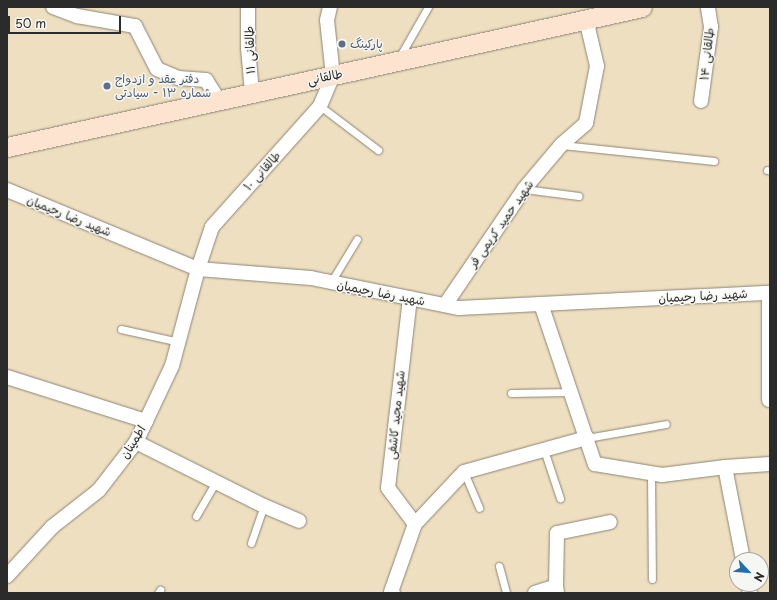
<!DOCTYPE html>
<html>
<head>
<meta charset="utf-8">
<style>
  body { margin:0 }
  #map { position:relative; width:777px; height:600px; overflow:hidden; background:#eedfc0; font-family:"Playpen Sans","Playpen Sans Arabic",sans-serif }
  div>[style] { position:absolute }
  .roads { filter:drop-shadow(0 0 1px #8c8576) drop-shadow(0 0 1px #8c8576) }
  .lane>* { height:7px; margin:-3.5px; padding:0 3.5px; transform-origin:3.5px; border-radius:3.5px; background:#fff }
  .street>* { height:14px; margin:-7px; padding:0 7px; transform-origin:7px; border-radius:7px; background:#fff }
  .secondary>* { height:19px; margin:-9.5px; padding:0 9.5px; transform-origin:9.5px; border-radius:9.5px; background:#fde4d1 }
  .dots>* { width:11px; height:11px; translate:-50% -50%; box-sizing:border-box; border:2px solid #f6f6f2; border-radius:50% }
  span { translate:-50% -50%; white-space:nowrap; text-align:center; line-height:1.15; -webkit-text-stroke:3px #f6f6f2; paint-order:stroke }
  .service-label { font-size:12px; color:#4e5e75 }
  .left { translate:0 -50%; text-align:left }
  .street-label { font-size:12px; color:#2b2b2b }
  .frame { position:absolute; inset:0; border:8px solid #2b2b2b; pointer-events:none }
  .north { position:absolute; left:729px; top:552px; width:40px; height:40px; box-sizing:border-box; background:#f6f6f2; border:1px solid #a5a5a2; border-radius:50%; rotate:116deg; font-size:11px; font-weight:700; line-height:16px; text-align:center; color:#2b2b2b }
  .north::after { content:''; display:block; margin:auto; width:14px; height:18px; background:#1f6fb2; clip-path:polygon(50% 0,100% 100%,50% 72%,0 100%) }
  .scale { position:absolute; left:8px; top:16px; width:113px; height:18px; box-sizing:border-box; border:2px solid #2b2b2b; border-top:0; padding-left:5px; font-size:12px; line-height:14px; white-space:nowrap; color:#2b2b2b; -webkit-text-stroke:3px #f6f6f2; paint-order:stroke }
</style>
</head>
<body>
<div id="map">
  <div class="roads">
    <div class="lane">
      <i style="left:399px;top:58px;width:59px;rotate:-60.4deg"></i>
      <i style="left:320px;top:106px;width:73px;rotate:37.2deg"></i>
      <i style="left:562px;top:145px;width:153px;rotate:6deg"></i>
      <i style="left:767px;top:170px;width:3px;rotate:18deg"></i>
      <i style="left:524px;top:189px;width:55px;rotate:7.3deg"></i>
      <i style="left:331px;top:282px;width:50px;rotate:-58.8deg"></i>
      <i style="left:121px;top:329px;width:59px;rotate:12.6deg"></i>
      <i style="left:511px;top:393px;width:60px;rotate:-1deg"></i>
      <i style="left:587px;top:438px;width:80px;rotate:-10deg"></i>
      <i style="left:544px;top:450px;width:51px;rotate:71.6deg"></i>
      <i style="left:464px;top:472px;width:39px;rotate:67deg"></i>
      <i style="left:651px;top:473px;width:106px;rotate:89.5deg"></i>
      <i style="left:196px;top:516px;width:39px;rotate:-60deg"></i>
      <i style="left:251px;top:543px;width:39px;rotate:-71deg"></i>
      <i style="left:499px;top:566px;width:28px;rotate:75deg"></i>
      <i style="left:158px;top:593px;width:4px;rotate:-56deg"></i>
    </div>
    <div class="street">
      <i style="left:53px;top:7px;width:26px;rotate:21deg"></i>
      <i style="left:77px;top:16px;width:59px;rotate:9.8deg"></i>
      <i style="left:135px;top:26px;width:48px;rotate:62.9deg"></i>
      <i style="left:157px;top:69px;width:23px;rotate:23deg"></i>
      <i style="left:178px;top:78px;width:28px;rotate:4deg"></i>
      <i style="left:206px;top:80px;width:25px;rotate:58deg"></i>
      <i style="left:248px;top:7px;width:41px;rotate:90deg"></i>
      <i style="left:248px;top:48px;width:45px;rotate:84.9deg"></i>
      <i style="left:701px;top:101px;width:75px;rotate:-82.3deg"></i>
      <i style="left:711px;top:27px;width:20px;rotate:-99deg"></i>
      <i style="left:7px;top:190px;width:207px;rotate:22.5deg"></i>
      <i style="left:198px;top:269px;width:113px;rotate:4.6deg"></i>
      <i style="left:311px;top:278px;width:151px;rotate:11.5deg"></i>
      <i style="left:459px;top:308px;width:311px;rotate:-2.8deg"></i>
      <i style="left:769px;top:293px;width:107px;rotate:90deg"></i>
      <i style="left:410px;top:298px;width:191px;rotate:96.6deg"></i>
      <i style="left:388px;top:488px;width:45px;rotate:53.1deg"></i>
      <i style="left:541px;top:304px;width:169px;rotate:71.4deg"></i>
      <i style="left:595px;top:464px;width:68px;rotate:9.3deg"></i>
      <i style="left:662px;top:475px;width:64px;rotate:-7.2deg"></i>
      <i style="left:725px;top:467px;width:45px;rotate:-3.8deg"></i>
      <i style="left:445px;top:305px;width:140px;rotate:-55.7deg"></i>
      <i style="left:524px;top:189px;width:57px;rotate:-49.9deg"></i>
      <i style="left:561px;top:145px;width:33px;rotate:-41deg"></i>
      <i style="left:586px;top:123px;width:58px;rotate:-79.1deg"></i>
      <i style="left:597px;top:66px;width:48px;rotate:-103.2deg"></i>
      <i style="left:7px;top:377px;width:146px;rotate:17.6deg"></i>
      <i style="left:136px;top:442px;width:143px;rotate:26.6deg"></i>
      <i style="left:264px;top:506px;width:38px;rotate:23deg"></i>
      <i style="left:725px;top:467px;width:95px;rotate:79deg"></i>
      <i style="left:7px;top:576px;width:67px;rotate:-47.4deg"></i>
      <i style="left:52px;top:527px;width:60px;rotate:-38.2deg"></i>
      <i style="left:99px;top:490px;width:61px;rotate:-52.4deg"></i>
      <i style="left:136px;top:442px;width:84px;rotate:-64.7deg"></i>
      <i style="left:172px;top:366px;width:100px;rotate:-75deg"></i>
      <i style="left:198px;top:269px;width:44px;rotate:-71.6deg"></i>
      <i style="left:212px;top:227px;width:162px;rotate:-48.2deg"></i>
      <i style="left:320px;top:106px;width:33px;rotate:-67deg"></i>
      <i style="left:333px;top:76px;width:56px;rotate:-96.1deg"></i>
      <i style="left:327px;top:20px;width:13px;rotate:-77deg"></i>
      <i style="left:748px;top:584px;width:9px;rotate:77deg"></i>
      <i style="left:393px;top:593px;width:2px;rotate:-153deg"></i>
      <i style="left:391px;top:592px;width:72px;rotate:-70.6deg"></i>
      <i style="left:415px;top:524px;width:71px;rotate:-46.7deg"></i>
      <i style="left:464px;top:472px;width:128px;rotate:-15.5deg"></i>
      <i style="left:535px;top:593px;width:22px;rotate:-18deg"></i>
      <i style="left:557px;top:593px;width:7px;rotate:-98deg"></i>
      <i style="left:556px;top:586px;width:53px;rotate:-88.9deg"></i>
      <i style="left:557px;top:533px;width:54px;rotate:-11.7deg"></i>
    </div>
    <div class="secondary">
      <i style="left:7px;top:147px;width:650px;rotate:-12.43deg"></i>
    </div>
  </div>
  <div class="dots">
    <i style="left:342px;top:44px;background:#5c6f8a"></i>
    <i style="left:107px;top:86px;background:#5c6f8a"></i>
  </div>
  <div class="service-label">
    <span class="left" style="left:350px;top:44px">پارکینگ</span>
    <span class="left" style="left:115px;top:86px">دفتر عقد و ازدواج<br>شماره ۱۳ - سیادتی</span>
  </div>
  <div class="street-label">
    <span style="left:250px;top:50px;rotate:-92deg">طالقانی ۱۱</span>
    <span style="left:707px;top:54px;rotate:-84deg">طالقانی ۱۴</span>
    <span style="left:325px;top:77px;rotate:-12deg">طالقانی</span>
    <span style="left:262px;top:171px;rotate:-48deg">طالقانی ۱۰</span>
    <span style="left:69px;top:216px;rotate:22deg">شهید رضا رحیمیان</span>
    <span style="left:501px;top:224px;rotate:-55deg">شهید حمید کریمی فر</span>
    <span style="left:381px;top:293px;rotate:11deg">شهید رضا رحیمیان</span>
    <span style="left:703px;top:296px;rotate:-3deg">شهید رضا رحیمیان</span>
    <span style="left:396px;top:415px;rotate:-84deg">شهید مجید کاشفی</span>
    <span style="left:133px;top:442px;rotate:-58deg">اطمینان</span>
  </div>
  <div class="frame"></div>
  <div class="north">N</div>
  <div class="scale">50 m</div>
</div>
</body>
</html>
